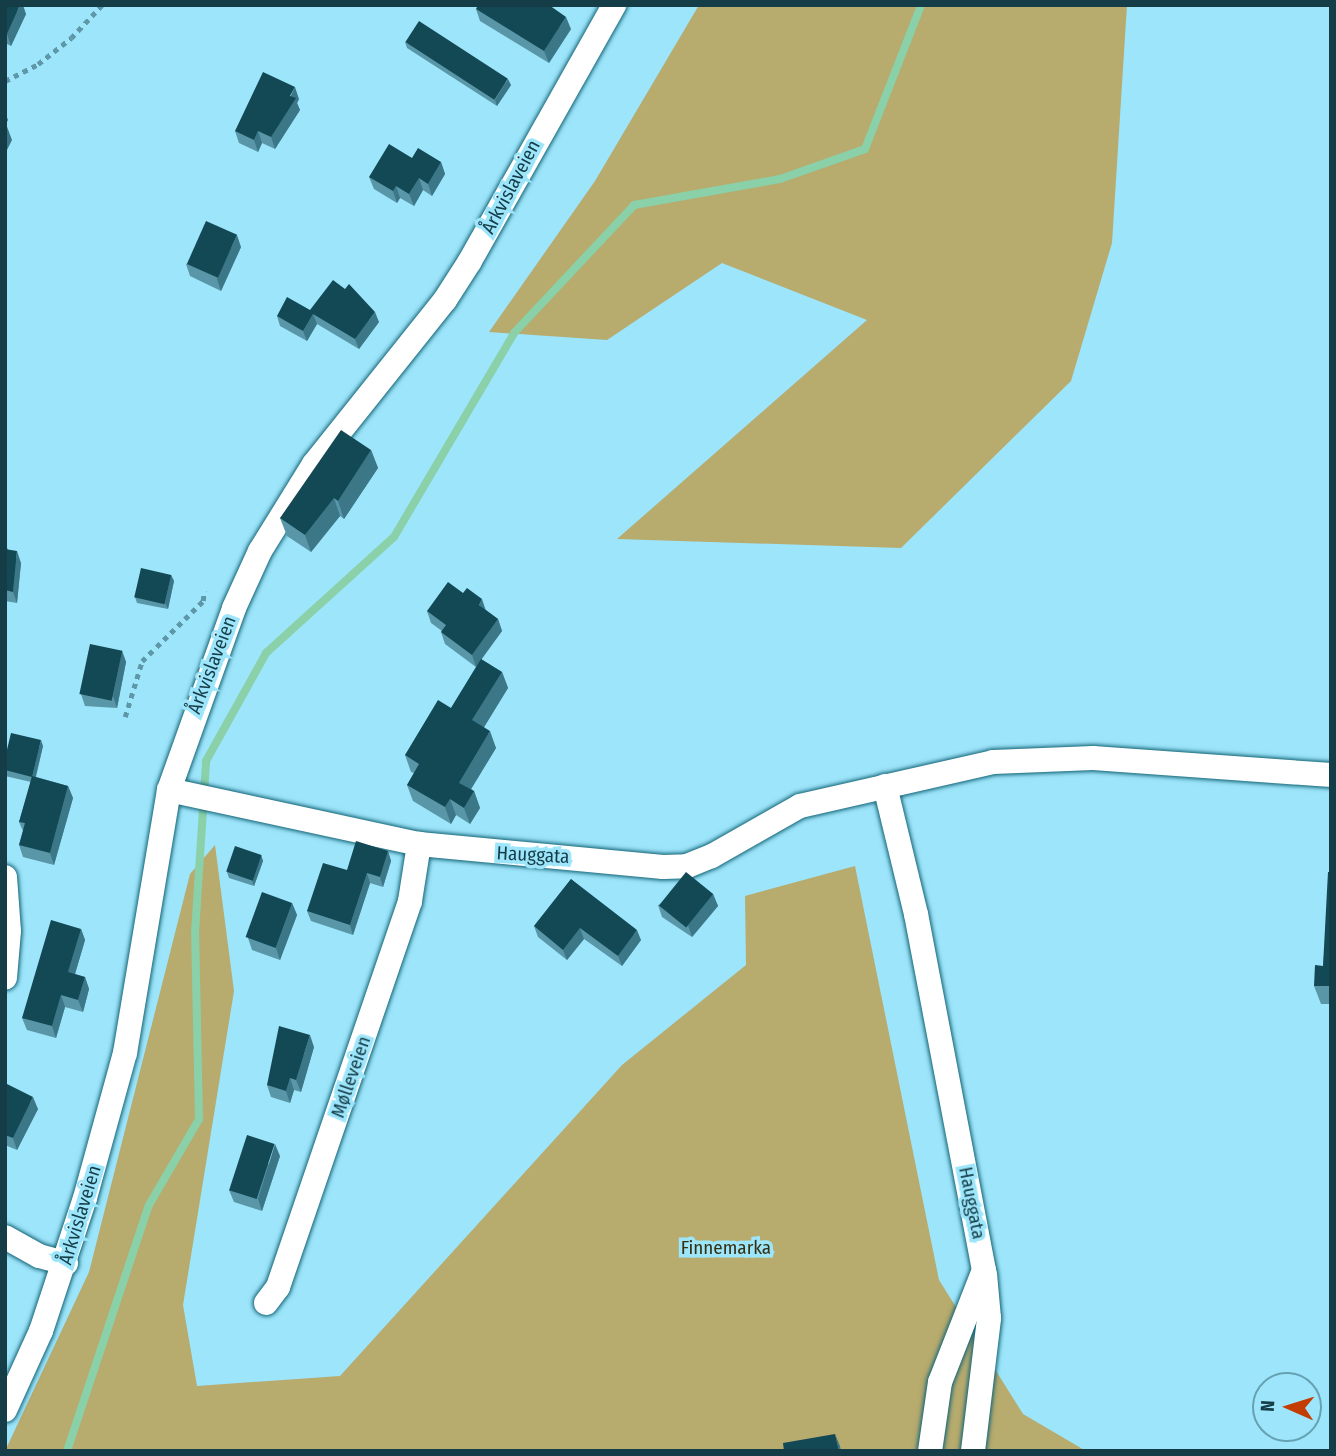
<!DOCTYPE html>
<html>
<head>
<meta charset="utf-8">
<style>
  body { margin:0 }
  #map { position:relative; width:1336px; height:1456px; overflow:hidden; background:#9de5fb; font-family:"Fira Sans Condensed",sans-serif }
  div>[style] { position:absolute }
  .green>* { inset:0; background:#b7ab6e }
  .stream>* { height:8px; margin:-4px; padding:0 4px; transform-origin:4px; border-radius:4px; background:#8ad0a8 }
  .path>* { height:4.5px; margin-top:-2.25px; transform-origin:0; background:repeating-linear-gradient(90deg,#5d97a8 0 5px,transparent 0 10px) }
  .roads { filter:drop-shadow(0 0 2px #136476) drop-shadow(0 0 2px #136476) }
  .minor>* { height:24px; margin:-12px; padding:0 12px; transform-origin:12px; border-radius:12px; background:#fff }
  .wall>* { inset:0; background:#5896a8 }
  .shaded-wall>* { inset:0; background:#3c7787 }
  .building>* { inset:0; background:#134855; transform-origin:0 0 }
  span { translate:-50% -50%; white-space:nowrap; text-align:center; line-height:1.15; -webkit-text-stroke:7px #9de5fb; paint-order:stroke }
  .street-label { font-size:19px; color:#143d48 }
  .park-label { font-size:19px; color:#363011 }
  .frame { position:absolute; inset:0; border:7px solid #143d48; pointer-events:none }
  .north { position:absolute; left:1252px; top:1372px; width:70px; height:70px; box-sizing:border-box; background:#9de5fb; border:2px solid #66a2b3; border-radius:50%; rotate:273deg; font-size:19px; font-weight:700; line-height:28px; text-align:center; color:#143d48 }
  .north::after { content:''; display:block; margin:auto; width:24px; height:32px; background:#c33d00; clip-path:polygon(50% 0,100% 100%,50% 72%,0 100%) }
</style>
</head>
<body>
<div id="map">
  <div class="green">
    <i style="clip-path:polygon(699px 5px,1127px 5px,1112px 243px,1071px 381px,901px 548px,617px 539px,867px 320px,722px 263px,607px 340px,489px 332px,595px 181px)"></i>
    <i style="clip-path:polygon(215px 845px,234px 991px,183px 1305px,197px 1386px,340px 1376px,622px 1065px,746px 965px,745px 896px,855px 866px,939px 1280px,1023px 1414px,1086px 1451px,5px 1451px,89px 1272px,190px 874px)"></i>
  </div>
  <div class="stream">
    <i style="left:67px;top:1451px;width:259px;rotate:-71.6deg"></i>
    <i style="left:149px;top:1205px;width:99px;rotate:-59.8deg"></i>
    <i style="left:199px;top:1119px;width:186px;rotate:-91.2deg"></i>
    <i style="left:195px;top:933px;width:172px;rotate:-86.3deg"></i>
    <i style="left:206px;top:761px;width:124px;rotate:-60.9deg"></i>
    <i style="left:266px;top:653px;width:173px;rotate:-42.2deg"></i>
    <i style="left:394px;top:537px;width:237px;rotate:-59.5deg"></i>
    <i style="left:514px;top:333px;width:175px;rotate:-46.8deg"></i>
    <i style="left:634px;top:205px;width:148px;rotate:-10.1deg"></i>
    <i style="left:780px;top:179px;width:90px;rotate:-19.4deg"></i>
    <i style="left:865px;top:149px;width:155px;rotate:-68.7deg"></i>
  </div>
  <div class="path">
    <i style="left:5px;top:81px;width:37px;rotate:-27deg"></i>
    <i style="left:38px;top:64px;width:42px;rotate:-38.2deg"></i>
    <i style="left:71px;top:38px;width:45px;rotate:-46.8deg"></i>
    <i style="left:125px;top:717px;width:59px;rotate:-73.1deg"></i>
    <i style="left:142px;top:661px;width:86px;rotate:-44.5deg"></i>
    <i style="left:203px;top:601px;width:10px;rotate:-84deg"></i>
  </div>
  <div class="roads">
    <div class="minor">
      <i style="left:885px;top:786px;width:132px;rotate:76.4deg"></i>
      <i style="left:916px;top:914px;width:362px;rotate:79.2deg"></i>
      <i style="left:984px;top:1270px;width:120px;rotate:111.4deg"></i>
      <i style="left:940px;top:1382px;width:70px;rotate:98.2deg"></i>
      <i style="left:169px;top:790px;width:256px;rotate:12.2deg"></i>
      <i style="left:419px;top:844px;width:245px;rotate:5.4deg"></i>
      <i style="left:663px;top:867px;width:24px;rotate:-2deg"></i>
      <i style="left:687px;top:866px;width:27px;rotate:-22deg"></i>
      <i style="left:712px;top:856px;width:101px;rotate:-29.6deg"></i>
      <i style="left:800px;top:806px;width:198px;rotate:-12.8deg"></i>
      <i style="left:993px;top:762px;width:100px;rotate:-2.3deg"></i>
      <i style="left:1093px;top:758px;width:239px;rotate:4.1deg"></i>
      <i style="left:5px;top:877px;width:54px;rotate:85.8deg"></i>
      <i style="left:9px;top:931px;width:47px;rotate:94.9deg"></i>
      <i style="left:5px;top:1237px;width:39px;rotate:29deg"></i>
      <i style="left:39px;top:1256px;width:28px;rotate:15deg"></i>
      <i style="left:266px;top:1303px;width:20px;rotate:-53deg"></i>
      <i style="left:278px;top:1287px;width:408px;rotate:-71.1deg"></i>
      <i style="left:410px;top:901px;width:58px;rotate:-81deg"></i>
      <i style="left:5px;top:1410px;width:87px;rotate:-65.5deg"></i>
      <i style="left:41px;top:1331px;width:140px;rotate:-71.7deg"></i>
      <i style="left:85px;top:1198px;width:150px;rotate:-74.6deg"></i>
      <i style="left:125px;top:1053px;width:267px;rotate:-80.5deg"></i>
      <i style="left:169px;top:790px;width:193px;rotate:-70.3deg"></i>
      <i style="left:234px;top:608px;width:63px;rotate:-65.5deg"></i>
      <i style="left:260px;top:551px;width:102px;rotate:-58.2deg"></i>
      <i style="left:314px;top:464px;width:210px;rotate:-51.4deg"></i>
      <i style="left:445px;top:300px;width:46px;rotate:-57.3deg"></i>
      <i style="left:470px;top:261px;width:294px;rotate:-60.6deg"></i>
      <i style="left:973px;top:1451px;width:134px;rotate:-83.1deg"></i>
      <i style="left:989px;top:1318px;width:44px;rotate:-95.2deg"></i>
    </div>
  </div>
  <div class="wall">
    <i style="clip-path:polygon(5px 5px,26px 14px,11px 46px,5px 43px)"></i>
    <i style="clip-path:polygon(476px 9px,571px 29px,549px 63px,480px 21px)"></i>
    <i style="clip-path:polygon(405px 42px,511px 85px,497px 106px,407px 48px)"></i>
    <i style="clip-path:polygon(299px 99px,297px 103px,300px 110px,275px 149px,262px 143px,258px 152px,239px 143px,235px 131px)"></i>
    <i style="clip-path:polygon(412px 158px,441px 162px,445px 174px,432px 196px,423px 190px,414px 206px,400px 198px,397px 203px,374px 189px,369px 177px)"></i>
    <i style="clip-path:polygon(241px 247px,221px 291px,190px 276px,186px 264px)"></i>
    <i style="clip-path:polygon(310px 310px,379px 322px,359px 349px,317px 324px,307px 341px,280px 326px,277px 316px)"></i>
    <i style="clip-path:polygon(371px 450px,378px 468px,344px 519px,340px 516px,311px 552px,287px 536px,280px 518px)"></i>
    <i style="clip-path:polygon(5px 542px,8px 550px,21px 563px,17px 603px,5px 601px)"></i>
    <i style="clip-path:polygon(171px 575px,174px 581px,168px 609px,137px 603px,135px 597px)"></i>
    <i style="clip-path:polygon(486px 610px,498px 619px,502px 631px,481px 659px,502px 672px,508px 688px,484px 727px,496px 748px,471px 789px,474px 791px,480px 808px,470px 824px,456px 815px,451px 824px,413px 801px,407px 785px,414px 773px,411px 772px,405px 755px,451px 708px,476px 667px,445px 644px,441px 632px,442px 631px,431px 623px,427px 611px)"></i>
    <i style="clip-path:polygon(122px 651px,126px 662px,117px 708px,85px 706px,81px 694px)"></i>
    <i style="clip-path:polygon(43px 746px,36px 777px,68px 786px,73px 798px,54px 865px,23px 857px,19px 845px,23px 831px,19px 822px,31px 782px,5px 776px,5px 758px)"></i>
    <i style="clip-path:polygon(388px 851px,391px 861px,383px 887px,370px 883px,353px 935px,311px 921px,307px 911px,347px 870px)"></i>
    <i style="clip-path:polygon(261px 855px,263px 861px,254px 886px,229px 878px,227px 872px)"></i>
    <i style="clip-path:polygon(1331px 872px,1331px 1004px,1321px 1004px,1314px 986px,1323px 966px)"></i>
    <i style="clip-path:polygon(571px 879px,641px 940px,622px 966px,584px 939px,567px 960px,538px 937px,534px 926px)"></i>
    <i style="clip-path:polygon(713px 894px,718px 906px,692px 937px,662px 917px,658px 905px)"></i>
    <i style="clip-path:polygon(292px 903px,297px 915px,280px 960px,252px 950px,248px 938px)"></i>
    <i style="clip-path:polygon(81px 929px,85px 940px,75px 974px,85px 977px,89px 989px,83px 1012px,65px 1007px,56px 1038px,27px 1030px,22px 1018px)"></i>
    <i style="clip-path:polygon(314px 1047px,301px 1092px,294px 1090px,290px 1103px,271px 1097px,267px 1085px)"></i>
    <i style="clip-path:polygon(5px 1083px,38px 1109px,17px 1150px,5px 1145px)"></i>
    <i style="clip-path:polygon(280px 1156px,262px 1211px,234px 1202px,229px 1190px)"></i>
  </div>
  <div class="shaded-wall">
    <i style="clip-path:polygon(20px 5px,23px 5px,26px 14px,11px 46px,7px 34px)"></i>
    <i style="clip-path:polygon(566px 17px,571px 29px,549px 63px,544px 51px)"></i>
    <i style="clip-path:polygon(508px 79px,511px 85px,497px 106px,495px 100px)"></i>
    <i style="clip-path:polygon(295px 87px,299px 99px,297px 103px,300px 110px,275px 149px,271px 137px)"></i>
    <i style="clip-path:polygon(5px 112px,8px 120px,6px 124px,12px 140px,5px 154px)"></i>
    <i style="clip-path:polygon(258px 131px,262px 143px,258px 152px,254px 140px)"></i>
    <i style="clip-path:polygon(441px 162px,445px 174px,432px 196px,428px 184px)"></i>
    <i style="clip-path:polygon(419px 178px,423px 190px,414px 206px,409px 194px)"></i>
    <i style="clip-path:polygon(396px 186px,400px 198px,397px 203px,393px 191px)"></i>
    <i style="clip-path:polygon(237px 235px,241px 247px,221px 291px,217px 279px)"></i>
    <i style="clip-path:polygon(375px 312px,379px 322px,359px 349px,355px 339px)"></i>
    <i style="clip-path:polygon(313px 314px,317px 324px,307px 341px,303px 331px)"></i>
    <i style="clip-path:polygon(371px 450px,378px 468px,344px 519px,338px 501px)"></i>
    <i style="clip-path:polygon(334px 498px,340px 516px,311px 552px,305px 535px)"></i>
    <i style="clip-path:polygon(17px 551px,21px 563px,17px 603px,13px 592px)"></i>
    <i style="clip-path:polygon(171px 575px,174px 581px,168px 609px,165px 603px)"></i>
    <i style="clip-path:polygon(482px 599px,486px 611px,479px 605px)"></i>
    <i style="clip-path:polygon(498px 619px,502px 631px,476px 667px,472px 655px)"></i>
    <i style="clip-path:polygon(122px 651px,126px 662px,117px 708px,113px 696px)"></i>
    <i style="clip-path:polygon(502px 672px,508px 688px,478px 737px,472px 720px)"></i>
    <i style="clip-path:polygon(490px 731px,496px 748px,465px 799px,459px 783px)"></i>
    <i style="clip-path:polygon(41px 740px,43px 746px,34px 783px,32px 777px)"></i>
    <i style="clip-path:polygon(68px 786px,73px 798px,54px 865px,50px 853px)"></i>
    <i style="clip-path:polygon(474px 791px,480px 808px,470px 824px,464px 808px)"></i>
    <i style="clip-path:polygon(450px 799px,456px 815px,451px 824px,445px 807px)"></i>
    <i style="clip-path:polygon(388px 851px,391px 861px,383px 887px,380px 877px)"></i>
    <i style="clip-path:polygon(261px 855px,263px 861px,254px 886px,252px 880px)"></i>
    <i style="clip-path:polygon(367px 873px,370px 883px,353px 935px,350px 925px)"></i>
    <i style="clip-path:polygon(713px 894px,718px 906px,692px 937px,688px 925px)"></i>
    <i style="clip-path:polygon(292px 903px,297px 915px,280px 960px,276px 948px)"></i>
    <i style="clip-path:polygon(580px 928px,584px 939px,567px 960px,563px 950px)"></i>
    <i style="clip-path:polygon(81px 929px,85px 940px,72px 984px,68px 972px)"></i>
    <i style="clip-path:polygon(637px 930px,641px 940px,622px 966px,618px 956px)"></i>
    <i style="clip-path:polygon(85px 977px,89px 989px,83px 1012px,78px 1000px)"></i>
    <i style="clip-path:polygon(61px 995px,65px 1007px,56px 1038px,52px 1026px)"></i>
    <i style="clip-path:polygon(310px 1035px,314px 1047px,301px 1092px,296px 1080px)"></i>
    <i style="clip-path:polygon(290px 1078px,294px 1090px,290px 1103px,286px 1091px)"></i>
    <i style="clip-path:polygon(33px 1097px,38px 1109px,17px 1150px,13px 1138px)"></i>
    <i style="clip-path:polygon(275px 1144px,280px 1156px,262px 1211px,258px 1199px)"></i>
    <i style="clip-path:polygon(835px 1434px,840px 1446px,841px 1451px,839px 1451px)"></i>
  </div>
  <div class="building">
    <i style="clip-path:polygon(5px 5px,20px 5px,7px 34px,5px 33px)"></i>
    <i style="clip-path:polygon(478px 5px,549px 5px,566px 17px,544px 51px,476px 9px)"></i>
    <i style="left:419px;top:21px;width:106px;height:25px;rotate:33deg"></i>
    <i style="clip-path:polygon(263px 72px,295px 87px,290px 96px,296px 98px,271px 137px,258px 131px,254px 140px,235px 131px)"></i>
    <i style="clip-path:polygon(389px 144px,412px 158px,418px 148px,441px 162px,428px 184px,419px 178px,409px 194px,396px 186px,393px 191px,369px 177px)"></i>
    <i style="left:206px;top:221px;width:34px;height:47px;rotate:24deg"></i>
    <i style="clip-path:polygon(333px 280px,345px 289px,349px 284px,375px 312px,355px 339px,313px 314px,303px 331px,277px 316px,287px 297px,310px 310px)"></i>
    <i style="clip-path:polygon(341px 430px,371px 450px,338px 501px,334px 498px,305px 535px,280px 518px)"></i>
    <i style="clip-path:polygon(5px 549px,17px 551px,13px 592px,5px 590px)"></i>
    <i style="left:141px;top:568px;width:31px;height:30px;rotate:13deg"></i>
    <i style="clip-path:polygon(448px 582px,463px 593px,467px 588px,482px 599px,479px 605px,498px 619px,472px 655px,441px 632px,446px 625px,427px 611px)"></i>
    <i style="left:90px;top:644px;width:33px;height:51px;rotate:12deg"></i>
    <i style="clip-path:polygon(481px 659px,502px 672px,472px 720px,490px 731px,459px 783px,474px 791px,464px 808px,450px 799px,445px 807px,407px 785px,419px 764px,405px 755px,438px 700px,451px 708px)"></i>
    <i style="clip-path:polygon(11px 733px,41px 740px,32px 777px,5px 770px,5px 758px)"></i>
    <i style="clip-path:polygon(32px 776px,68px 786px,50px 853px,19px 845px,25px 823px,19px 822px)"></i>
    <i style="clip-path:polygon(356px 841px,388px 851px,380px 877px,367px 873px,350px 925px,307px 911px,323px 863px,347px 870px)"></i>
    <i style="left:235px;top:846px;width:28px;height:27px;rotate:19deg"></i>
    <i style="left:686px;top:872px;width:35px;height:43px;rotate:39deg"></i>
    <i style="clip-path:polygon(1328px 872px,1331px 872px,1331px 986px,1314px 986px,1315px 965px,1323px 966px)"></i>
    <i style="clip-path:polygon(571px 879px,637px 930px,618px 956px,580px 928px,563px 950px,534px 926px)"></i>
    <i style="left:262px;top:892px;width:32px;height:48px;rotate:20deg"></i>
    <i style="clip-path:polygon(51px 920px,81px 929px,68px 972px,85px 977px,78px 1000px,61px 995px,52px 1026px,22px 1018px)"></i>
    <i style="clip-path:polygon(279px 1026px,310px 1035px,296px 1080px,290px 1078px,286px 1091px,267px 1085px)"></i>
    <i style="clip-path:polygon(5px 1083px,33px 1097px,13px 1138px,5px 1135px)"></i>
    <i style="left:247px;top:1135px;width:29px;height:58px;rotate:18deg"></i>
    <i style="clip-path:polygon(835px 1434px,839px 1451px,784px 1451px,783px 1443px)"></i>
  </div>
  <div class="street-label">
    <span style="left:511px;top:187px;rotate:-62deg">Årkvislaveien</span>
    <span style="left:212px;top:665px;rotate:-69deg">Årkvislaveien</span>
    <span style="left:533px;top:855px;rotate:3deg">Hauggata</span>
    <span style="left:351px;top:1077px;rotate:-71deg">Mølleveien</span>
    <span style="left:972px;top:1203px;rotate:79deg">Hauggata</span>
    <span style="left:80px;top:1215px;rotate:-73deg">Årkvislaveien</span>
  </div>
  <div class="park-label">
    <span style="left:726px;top:1248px">Finnemarka</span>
  </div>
  <div class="frame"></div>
  <div class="north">N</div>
</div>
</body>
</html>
